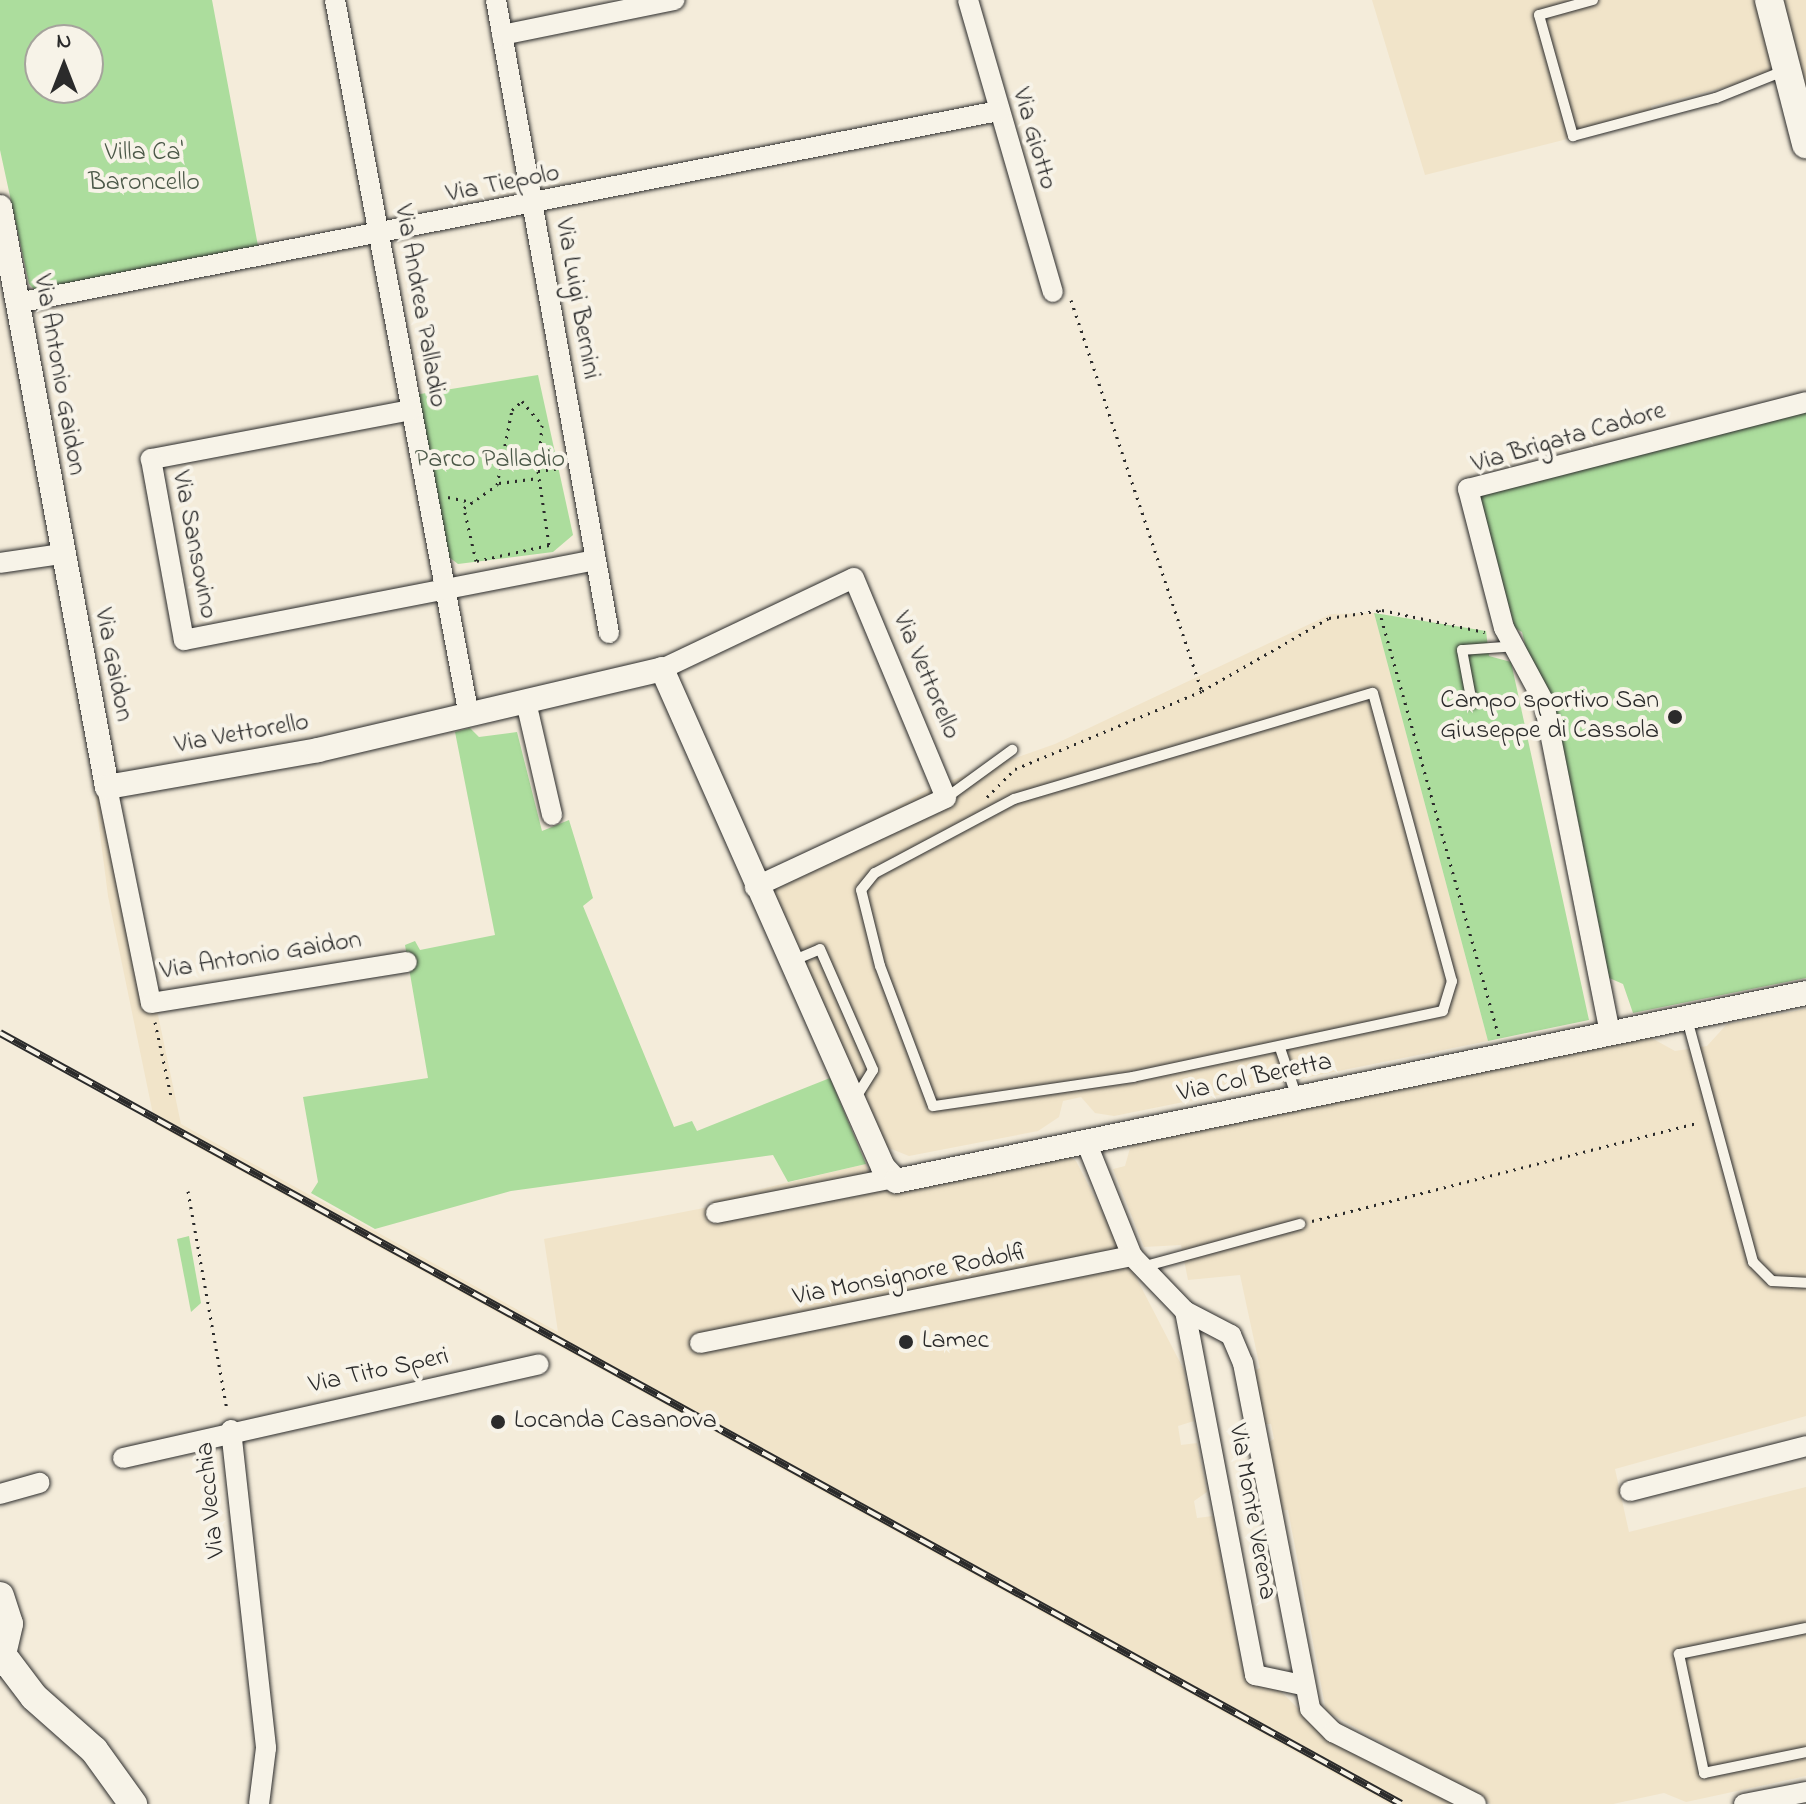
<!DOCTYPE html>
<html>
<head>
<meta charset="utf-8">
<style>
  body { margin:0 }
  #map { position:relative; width:1806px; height:1804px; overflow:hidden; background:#f4ecda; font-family:"Indie Flower",sans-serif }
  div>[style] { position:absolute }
  .built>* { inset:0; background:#f1e4c9 }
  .green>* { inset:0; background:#acdd9d }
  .path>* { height:3px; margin-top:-1.5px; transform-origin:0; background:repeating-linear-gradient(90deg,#2b2b2b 0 2px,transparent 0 8px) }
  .roads { filter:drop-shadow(0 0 2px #2b2b2b) drop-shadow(0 0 2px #2b2b2b) }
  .service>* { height:10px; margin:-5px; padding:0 5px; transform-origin:5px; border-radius:5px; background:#f7f3e8 }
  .minor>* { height:20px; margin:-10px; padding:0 10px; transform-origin:10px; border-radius:10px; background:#f7f3e8 }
  .tertiary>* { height:24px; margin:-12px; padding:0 12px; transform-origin:12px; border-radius:12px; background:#f7f3e8 }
  .secondary>* { height:28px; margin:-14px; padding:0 14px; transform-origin:14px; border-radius:14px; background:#f7f3e8 }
  .rail>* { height:8px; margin-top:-4px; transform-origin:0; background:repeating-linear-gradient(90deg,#f7f3e8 0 15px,#2b2b2b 0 30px); box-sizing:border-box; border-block:2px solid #2b2b2b }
  .dots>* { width:22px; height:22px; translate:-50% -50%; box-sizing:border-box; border:4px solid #f7f3e8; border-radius:50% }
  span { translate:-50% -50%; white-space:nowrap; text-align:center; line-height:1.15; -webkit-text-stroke:8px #f7f3e8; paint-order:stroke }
  .street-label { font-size:26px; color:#2b2b2b }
  .park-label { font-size:26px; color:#4b5848 }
  .poi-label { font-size:26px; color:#2b2b2b }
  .right { translate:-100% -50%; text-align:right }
  .left { translate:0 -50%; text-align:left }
  .north { position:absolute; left:24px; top:24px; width:80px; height:80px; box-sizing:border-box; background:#f7f3e8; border:2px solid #a5a39c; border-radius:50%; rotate:0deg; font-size:22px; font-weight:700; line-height:32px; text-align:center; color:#2b2b2b }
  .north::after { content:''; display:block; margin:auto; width:28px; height:36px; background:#2b2b2b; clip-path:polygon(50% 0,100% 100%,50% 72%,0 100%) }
</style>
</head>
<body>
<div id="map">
  <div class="built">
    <i style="clip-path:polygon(1372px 0,1760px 0,1778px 74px,1651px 106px,1654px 117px,1425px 175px)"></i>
    <i style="clip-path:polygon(1779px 0,1806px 0,1806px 113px)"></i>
    <i style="clip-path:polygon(1374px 613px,1488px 1041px,1114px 1116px,1095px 1113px,1081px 1097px,1063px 1101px,1059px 1117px,1038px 1131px,909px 1156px,884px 1146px,761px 882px,932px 787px,1055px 744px,1331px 614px)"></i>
    <i style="clip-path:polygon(111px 792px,181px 1124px,558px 1332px,544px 1239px,709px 1207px,714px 1200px,866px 1164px,874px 1191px,1065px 1154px,1076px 1161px,1184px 1370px,1194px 1421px,1178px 1426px,1181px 1445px,1197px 1443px,1207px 1492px,1194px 1501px,1197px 1518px,1213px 1516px,1243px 1669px,1273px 1684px,1306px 1716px,1457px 1804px,1390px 1804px,155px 1124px,108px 896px,95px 795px)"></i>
    <i style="clip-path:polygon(1806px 1009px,1806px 1416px,1615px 1469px,1629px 1532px,1806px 1487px,1806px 1776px,1686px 1802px,1664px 1793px,1613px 1804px,1491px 1804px,1326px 1711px,1288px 1510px,1281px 1510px,1267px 1443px,1274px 1439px,1271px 1424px,1263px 1424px,1253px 1371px,1260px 1368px,1240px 1275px,1188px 1280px,1181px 1245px,1144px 1247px,1113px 1169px,1125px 1166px,1132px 1141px,1646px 1035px,1675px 1051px,1707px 1046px,1727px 1024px)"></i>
  </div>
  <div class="green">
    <i style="clip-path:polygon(evenodd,0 0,212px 0,258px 246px,35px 290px,29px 284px,0 150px,0 0,40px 40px,88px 40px,88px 88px,40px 88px,40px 40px)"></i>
    <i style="clip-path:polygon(538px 375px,573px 535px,553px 552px,458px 564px,445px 554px,414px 395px)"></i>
    <i style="clip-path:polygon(1806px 408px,1806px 978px,1633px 1013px,1623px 984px,1607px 977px,1522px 632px,1515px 628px,1474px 485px)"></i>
    <i style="clip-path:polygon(1374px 613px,1486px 631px,1489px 656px,1511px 662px,1589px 1020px,1488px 1041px)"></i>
    <i style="clip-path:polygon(470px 728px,479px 737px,517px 732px,542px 831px,569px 820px,593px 898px,583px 906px,674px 1127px,692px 1121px,697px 1131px,830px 1078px,866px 1164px,788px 1182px,773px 1155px,511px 1191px,375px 1229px,311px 1193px,318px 1182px,303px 1097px,428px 1078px,405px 945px,415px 941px,420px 950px,495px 935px,455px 732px)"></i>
    <i style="clip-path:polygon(189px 1236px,201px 1303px,191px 1312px,177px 1239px)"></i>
  </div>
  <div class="path">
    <i style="left:1071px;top:300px;width:412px;rotate:71.5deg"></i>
    <i style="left:522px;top:401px;width:31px;rotate:50deg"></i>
    <i style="left:542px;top:425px;width:46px;rotate:95deg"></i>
    <i style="left:538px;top:471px;width:75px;rotate:81.5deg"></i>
    <i style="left:549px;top:545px;width:75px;rotate:167.6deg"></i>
    <i style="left:476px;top:561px;width:54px;rotate:-102.8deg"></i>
    <i style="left:464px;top:508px;width:40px;rotate:-34.9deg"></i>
    <i style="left:497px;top:485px;width:76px;rotate:-78.7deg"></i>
    <i style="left:512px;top:410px;width:13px;rotate:-42deg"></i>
    <i style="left:538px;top:471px;width:24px;rotate:-7deg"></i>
    <i style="left:499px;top:483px;width:40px;rotate:-7.1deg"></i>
    <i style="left:448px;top:497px;width:25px;rotate:12deg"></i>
    <i style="left:1379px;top:610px;width:443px;rotate:74.3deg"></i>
    <i style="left:987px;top:797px;width:40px;rotate:-45deg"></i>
    <i style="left:1015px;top:769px;width:203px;rotate:-22.6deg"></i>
    <i style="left:1202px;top:691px;width:146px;rotate:-29.9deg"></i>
    <i style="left:1329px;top:618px;width:54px;rotate:-8.6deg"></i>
    <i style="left:1382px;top:610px;width:105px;rotate:12.1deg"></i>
    <i style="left:155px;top:1022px;width:76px;rotate:77.8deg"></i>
    <i style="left:188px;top:1191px;width:223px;rotate:79.9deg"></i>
    <i style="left:1312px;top:1221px;width:399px;rotate:-14.3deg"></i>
  </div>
  <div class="roads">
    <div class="service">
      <i style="left:1593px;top:0;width:56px;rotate:164.5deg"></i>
      <i style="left:1539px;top:15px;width:126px;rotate:74.3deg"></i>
      <i style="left:1573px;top:136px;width:148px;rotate:-14.9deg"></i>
      <i style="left:1716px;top:98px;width:75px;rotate:-21.8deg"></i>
      <i style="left:1373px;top:693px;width:299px;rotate:74.7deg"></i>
      <i style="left:1452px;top:981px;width:31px;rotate:107deg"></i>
      <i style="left:1443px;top:1011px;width:317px;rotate:168deg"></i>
      <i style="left:1133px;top:1077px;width:202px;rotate:171.7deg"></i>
      <i style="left:933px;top:1106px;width:150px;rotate:-110.7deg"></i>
      <i style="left:880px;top:966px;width:78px;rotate:-104deg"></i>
      <i style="left:861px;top:890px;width:22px;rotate:-51deg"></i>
      <i style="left:875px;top:873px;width:157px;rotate:-28deg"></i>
      <i style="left:1014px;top:799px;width:374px;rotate:-16.5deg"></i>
      <i style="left:1472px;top:703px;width:54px;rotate:-100.7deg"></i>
      <i style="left:1462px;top:650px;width:54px;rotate:-4.2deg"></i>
      <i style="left:946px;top:798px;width:82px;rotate:-36deg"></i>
      <i style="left:792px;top:961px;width:30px;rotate:-23deg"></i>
      <i style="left:820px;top:949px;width:132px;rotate:66.3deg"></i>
      <i style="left:873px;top:1070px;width:34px;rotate:122deg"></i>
      <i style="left:1687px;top:1019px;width:252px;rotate:74.8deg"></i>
      <i style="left:1753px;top:1262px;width:27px;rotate:45deg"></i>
      <i style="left:1772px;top:1281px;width:34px;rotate:3deg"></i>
      <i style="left:1280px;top:1048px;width:53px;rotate:71.2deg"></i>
      <i style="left:1142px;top:1267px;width:164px;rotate:-15.2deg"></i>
      <i style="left:1806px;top:1628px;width:130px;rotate:168.4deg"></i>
      <i style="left:1679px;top:1654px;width:122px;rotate:78.1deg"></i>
      <i style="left:1704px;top:1773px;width:104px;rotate:-11.6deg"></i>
    </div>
    <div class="minor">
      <i style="left:335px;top:0;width:728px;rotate:79.4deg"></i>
      <i style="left:496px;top:0;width:643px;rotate:79.88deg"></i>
      <i style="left:968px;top:0;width:304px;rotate:73.8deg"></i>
      <i style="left:502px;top:35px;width:176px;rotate:-11.5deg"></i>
      <i style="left:17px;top:303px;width:1000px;rotate:-11.07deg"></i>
      <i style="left:411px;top:410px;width:265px;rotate:169.3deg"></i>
      <i style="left:151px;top:459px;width:184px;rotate:79.7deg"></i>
      <i style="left:184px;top:640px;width:419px;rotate:-11deg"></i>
      <i style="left:0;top:563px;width:63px;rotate:-8.3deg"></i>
      <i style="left:662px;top:669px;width:212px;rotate:-25.4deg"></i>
      <i style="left:854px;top:578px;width:238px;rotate:67.3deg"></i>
      <i style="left:946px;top:798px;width:211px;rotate:155deg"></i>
      <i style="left:526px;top:702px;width:116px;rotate:77deg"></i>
      <i style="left:107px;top:787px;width:220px;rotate:78.5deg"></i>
      <i style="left:151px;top:1003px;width:259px;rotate:-9.1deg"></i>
      <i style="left:1610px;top:1033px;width:338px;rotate:-101.3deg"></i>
      <i style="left:1544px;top:702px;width:84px;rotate:-118.4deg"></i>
      <i style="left:1504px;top:628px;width:144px;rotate:-104.5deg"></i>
      <i style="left:1468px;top:489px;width:349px;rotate:-14.4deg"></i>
      <i style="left:1087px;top:1144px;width:121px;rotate:68.1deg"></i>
      <i style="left:1132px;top:1256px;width:76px;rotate:46.1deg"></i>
      <i style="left:1185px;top:1311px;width:52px;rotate:27.6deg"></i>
      <i style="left:1231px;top:1335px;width:30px;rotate:67deg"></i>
      <i style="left:1243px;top:1363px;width:352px;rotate:79deg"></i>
      <i style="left:1310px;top:1709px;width:33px;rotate:45deg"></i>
      <i style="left:1333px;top:1732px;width:160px;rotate:26.7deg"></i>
      <i style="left:716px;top:1213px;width:177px;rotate:-11.1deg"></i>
      <i style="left:1185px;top:1311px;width:371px;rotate:79.1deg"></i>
      <i style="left:1255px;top:1675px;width:48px;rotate:12deg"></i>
      <i style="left:700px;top:1343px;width:441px;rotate:-11.4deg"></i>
      <i style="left:231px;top:1430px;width:320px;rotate:83.7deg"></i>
      <i style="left:266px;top:1748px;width:56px;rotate:97.1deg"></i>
      <i style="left:123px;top:1458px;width:426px;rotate:-12.7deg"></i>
      <i style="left:1630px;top:1491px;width:182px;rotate:-14.3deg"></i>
      <i style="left:0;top:1494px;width:41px;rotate:-15.8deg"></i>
      <i style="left:1744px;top:1804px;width:63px;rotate:-11deg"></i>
    </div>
    <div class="tertiary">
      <i style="left:0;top:207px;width:590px;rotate:79.55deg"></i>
      <i style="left:107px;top:787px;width:214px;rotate:-9.9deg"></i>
      <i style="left:318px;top:750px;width:353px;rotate:-13.2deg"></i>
      <i style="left:662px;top:669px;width:545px;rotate:66.07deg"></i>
      <i style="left:883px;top:1167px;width:19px;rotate:47deg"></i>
      <i style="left:896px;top:1181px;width:929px;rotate:-11.67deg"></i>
    </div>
    <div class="secondary">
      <i style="left:1769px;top:0;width:149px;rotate:75.6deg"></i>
      <i style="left:0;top:1596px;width:29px;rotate:72deg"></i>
      <i style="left:9px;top:1624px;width:39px;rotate:103deg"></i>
      <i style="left:3px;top:1656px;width:51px;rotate:52.9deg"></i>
      <i style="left:34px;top:1697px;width:80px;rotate:41.5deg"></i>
      <i style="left:94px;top:1750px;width:67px;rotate:54.2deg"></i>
    </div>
  </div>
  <div class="rail">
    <i style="left:0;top:1033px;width:1599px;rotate:28.82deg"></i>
  </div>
  <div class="dots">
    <i style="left:1675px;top:717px;background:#2b2b2b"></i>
    <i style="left:906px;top:1342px;background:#2b2b2b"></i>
    <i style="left:498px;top:1422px;background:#2b2b2b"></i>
  </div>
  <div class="street-label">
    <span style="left:1033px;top:139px;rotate:74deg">Via Giotto</span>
    <span style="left:503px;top:185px;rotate:-11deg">Via Tiepolo</span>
    <span style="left:576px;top:299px;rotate:80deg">Via Luigi Bernini</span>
    <span style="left:419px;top:306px;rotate:80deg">Via Andrea Palladio</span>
    <span style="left:58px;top:375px;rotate:80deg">Via Antonio Gaidon</span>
    <span style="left:1569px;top:439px;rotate:-16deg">Via Brigata Cadore</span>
    <span style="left:193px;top:545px;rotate:79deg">Via Sansovino</span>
    <span style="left:112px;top:665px;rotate:79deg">Via Gaidon</span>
    <span style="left:925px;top:676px;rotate:67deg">Via Vettorello</span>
    <span style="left:242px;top:735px;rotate:-10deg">Via Vettorello</span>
    <span style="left:261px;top:957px;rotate:-9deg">Via Antonio Gaidon</span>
    <span style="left:1255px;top:1079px;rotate:-12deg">Via Col Beretta</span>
    <span style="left:911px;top:1276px;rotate:-11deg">Via Monsignore Rodolfi</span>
    <span style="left:379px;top:1372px;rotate:-12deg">Via Tito Speri</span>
    <span style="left:212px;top:1500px;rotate:-96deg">Via Vecchia</span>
    <span style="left:1251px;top:1512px;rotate:80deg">Via Monte Verena</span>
  </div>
  <div class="park-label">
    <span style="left:144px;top:169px">Villa Ca'<br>Baroncello</span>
    <span style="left:490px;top:461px">Parco Palladio</span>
  </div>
  <div class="poi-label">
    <span class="right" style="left:1659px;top:717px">Campo sportivo San<br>Giuseppe di Cassola</span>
    <span class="left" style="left:922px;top:1342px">Lamec</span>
    <span class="left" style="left:514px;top:1422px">Locanda Casanova</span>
  </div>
  <div class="north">N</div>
</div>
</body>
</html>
